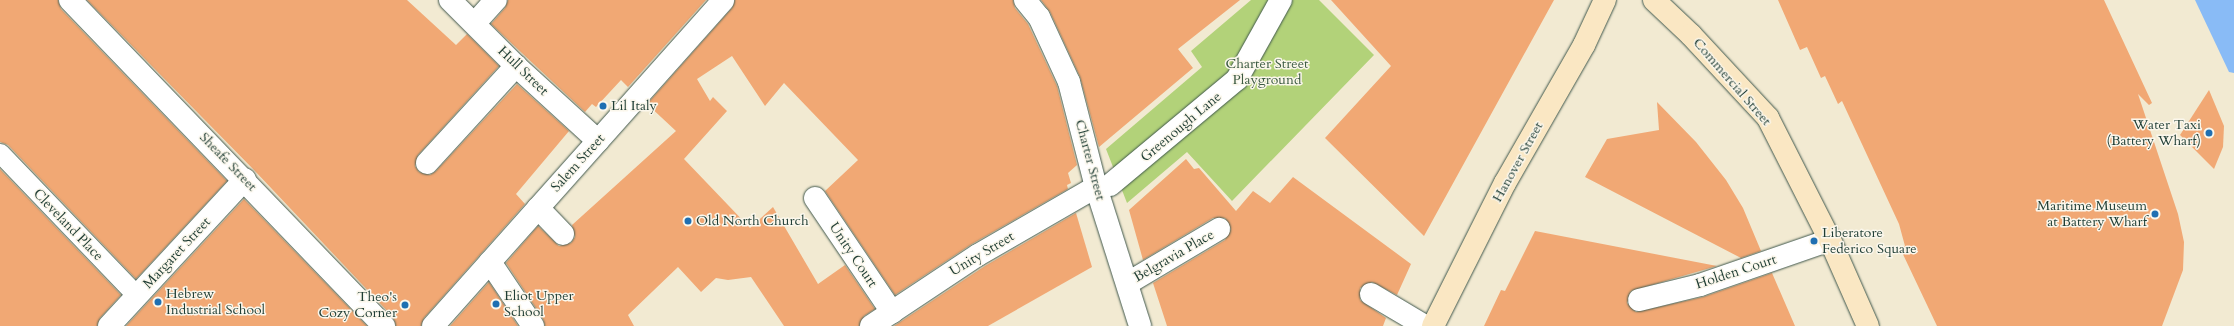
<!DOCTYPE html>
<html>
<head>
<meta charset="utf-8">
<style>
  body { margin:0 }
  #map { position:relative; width:2234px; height:326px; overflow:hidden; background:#f2ead2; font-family:Cardo,serif }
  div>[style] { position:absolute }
  .green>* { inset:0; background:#b2d279 }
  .water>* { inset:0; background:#89bbf6 }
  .building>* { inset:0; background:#f1a874 }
  .roads { filter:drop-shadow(0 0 1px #3f574c) drop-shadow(0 0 1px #3f574c) }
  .service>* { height:19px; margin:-9.5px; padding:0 9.5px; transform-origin:9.5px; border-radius:9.5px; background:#fff }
  .pedestrian>* { height:22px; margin:-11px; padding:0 11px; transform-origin:11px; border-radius:11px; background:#fff }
  .minor>* { height:22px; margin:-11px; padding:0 11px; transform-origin:11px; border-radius:11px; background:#fff }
  .secondary>* { height:22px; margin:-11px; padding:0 11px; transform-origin:11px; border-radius:11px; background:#fae7c3 }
  .dots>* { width:11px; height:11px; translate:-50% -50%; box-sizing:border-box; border:2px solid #fbf7ec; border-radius:50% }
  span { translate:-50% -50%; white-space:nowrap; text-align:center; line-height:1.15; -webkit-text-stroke:3px #fbf7ec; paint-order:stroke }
  .park-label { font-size:14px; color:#3c5b42 }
  .street-label { font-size:14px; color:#1f3d34 }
  .poi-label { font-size:14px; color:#1f3d34 }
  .left { translate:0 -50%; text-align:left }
  .right { translate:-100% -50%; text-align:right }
</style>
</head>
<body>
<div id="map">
  <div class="green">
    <i style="clip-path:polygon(1251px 0,1319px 0,1374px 55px,1232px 201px,1187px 152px,1127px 203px,1106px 149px,1202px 67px,1191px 51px)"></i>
  </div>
  <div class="water">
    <i style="clip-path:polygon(2195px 0,2234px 0,2234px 73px,2229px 72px)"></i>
  </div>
  <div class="building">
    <i style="clip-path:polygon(0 0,58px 0,61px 9px,227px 181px,136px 279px,8px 145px,0 142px)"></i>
    <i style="clip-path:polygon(87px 0,407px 0,456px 45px,467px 34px,499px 66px,418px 155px,415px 166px,419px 172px,430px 175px,436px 171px,517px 84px,569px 131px,516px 194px,525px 204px,424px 318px,421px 326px,396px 326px,393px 317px,254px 170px)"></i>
    <i style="clip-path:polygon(508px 0,706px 0,628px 87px,621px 80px,596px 107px,592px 104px,585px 112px,491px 24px,505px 8px)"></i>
    <i style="clip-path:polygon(735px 0,1013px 0,1015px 8px,1028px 24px,1057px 86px,1077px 165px,1068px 173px,1071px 183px,1067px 185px,1068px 189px,972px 244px,895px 295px,825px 191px,858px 160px,784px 83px,765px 106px,732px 56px,697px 79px,710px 101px,713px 97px,727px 111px,684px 159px,750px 228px,773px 207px,818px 284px,845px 265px,875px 309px,864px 316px,859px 326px,784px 326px,751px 277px,728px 280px,716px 278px,701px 292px,678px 267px,628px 315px,634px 326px,545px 326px,543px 319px,506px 263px,538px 226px,559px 246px,571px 243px,575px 237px,572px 225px,676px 131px,647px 104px,732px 8px)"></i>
    <i style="clip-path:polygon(1041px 0,1240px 0,1178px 49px,1193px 68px,1099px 147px,1080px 77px,1050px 12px)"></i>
    <i style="clip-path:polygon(1331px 0,1554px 0,1424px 236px,1325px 138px,1391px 66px)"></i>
    <i style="clip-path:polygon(1778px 0,2104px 0,2152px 103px,2149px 105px,2138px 94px,2178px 214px,2184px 242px,2183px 270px,2162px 326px,1937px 326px,1900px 248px,1905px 246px,1899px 224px,1842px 101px,1838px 104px,1825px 76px,1821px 78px,1807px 47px,1800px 50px)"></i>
    <i style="clip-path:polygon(2209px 90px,2224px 126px,2223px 147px,2214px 169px,2180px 135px)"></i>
    <i style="clip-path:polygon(1657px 102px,1696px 142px,1726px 180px,1743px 208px,1761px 251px,1741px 258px,1585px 177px,1607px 139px,1659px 130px)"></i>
    <i style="clip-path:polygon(1186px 159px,1194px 169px,1199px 168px,1236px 211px,1253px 191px,1270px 203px,1293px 177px,1411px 264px,1397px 295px,1372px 282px,1360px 288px,1360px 300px,1386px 318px,1383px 326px,1167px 326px,1153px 283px,1225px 240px,1231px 229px,1225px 218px,1213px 218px,1143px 260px,1129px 210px)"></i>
    <i style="clip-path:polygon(0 169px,121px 295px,100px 318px,97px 326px,0 326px)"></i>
    <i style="clip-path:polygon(244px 199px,367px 326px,126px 326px)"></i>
    <i style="clip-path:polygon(1076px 213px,1092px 267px,988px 326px,894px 326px,985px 266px)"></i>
    <i style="clip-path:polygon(1535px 231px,1717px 266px,1631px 291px,1627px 303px,1636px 312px,1703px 297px,1772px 273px,1795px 326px,1484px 326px,1501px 290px,1505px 291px)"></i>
    <i style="clip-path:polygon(489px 282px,518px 326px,450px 326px)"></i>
  </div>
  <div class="roads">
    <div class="service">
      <i style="left:0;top:153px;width:198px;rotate:46.2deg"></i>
    </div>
    <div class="pedestrian">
      <i style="left:427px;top:163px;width:132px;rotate:-47.5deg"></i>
      <i style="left:538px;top:208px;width:36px;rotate:46deg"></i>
    </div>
    <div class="minor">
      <i style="left:70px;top:0;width:453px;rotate:46.1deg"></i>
      <i style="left:450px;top:0;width:93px;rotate:45deg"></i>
      <i style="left:516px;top:66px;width:111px;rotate:42.4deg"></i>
      <i style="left:1025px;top:0;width:22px;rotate:51deg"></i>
      <i style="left:1039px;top:17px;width:72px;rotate:65.2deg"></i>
      <i style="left:1069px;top:82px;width:108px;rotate:75.6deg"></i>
      <i style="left:1096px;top:187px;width:146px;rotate:72.4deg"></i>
      <i style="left:475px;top:23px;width:31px;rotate:-48deg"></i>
      <i style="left:1110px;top:185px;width:165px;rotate:-39.8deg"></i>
      <i style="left:1237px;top:79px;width:90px;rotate:-60.9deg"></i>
      <i style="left:815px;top:198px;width:138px;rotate:56deg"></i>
      <i style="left:490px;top:262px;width:77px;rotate:56.1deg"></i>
      <i style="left:1128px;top:283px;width:106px;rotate:-30.7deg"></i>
      <i style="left:1371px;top:294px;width:63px;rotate:30.7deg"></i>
      <i style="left:1639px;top:300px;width:63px;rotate:-13.8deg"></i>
      <i style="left:1700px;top:285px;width:138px;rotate:-19.1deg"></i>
      <i style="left:109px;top:326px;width:200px;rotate:-47.2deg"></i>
      <i style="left:433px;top:326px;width:436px;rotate:-48.3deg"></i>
      <i style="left:871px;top:326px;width:128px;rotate:-33.6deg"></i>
      <i style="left:978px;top:255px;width:136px;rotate:-30deg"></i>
    </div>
    <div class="secondary">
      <i style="left:1654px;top:0;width:51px;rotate:43.4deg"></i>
      <i style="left:1691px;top:35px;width:113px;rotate:47.1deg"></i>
      <i style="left:1768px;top:118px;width:137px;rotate:63.1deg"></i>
      <i style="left:1830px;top:240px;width:94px;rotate:66.2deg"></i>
      <i style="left:1433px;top:326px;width:160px;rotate:-63.3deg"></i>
      <i style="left:1505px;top:183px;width:159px;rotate:-60.2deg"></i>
      <i style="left:1584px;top:45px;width:50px;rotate:-65deg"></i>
    </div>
  </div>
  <div class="dots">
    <i style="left:603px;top:106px;background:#1f6fb2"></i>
    <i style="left:2209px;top:133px;background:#1f6fb2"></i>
    <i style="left:2155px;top:214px;background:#1f6fb2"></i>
    <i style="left:688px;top:221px;background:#1f6fb2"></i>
    <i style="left:1814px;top:241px;background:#1f6fb2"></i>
    <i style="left:158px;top:302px;background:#1f6fb2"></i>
    <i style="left:496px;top:304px;background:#1f6fb2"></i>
    <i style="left:405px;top:305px;background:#1f6fb2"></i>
  </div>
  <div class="park-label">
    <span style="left:1267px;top:72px">Charter Street<br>Playground</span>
  </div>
  <div class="street-label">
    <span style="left:523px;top:71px;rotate:44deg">Hull Street</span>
    <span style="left:1732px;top:82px;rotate:49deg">Commercial Street</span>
    <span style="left:1181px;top:127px;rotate:-40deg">Greenough Lane</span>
    <span style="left:1090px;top:160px;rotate:75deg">Charter Street</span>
    <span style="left:228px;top:162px;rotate:46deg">Sheafe Street</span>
    <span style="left:1518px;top:162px;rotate:-61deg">Hanover Street</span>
    <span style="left:578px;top:163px;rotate:-48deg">Salem Street</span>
    <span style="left:68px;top:225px;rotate:46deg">Cleveland Place</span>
    <span style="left:177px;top:253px;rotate:-47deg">Margaret Street</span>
    <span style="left:982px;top:254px;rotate:-31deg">Unity Street</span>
    <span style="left:853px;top:255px;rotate:56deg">Unity Court</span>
    <span style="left:1174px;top:256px;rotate:-30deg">Belgravia Place</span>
    <span style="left:1736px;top:272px;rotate:-18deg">Holden Court</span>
  </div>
  <div class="poi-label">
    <span class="left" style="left:611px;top:106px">Lil Italy</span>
    <span class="right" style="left:2201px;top:133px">Water Taxi<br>(Battery Wharf)</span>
    <span class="right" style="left:2147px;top:214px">Maritime Museum<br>at Battery Wharf</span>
    <span class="left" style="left:696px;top:221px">Old North Church</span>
    <span class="left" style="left:1822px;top:241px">Liberatore<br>Federico Square</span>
    <span class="left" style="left:166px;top:302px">Hebrew<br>Industrial School</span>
    <span class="left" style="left:504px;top:304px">Eliot Upper<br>School</span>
    <span class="right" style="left:397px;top:305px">Theo's<br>Cozy Corner</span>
  </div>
</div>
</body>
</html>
